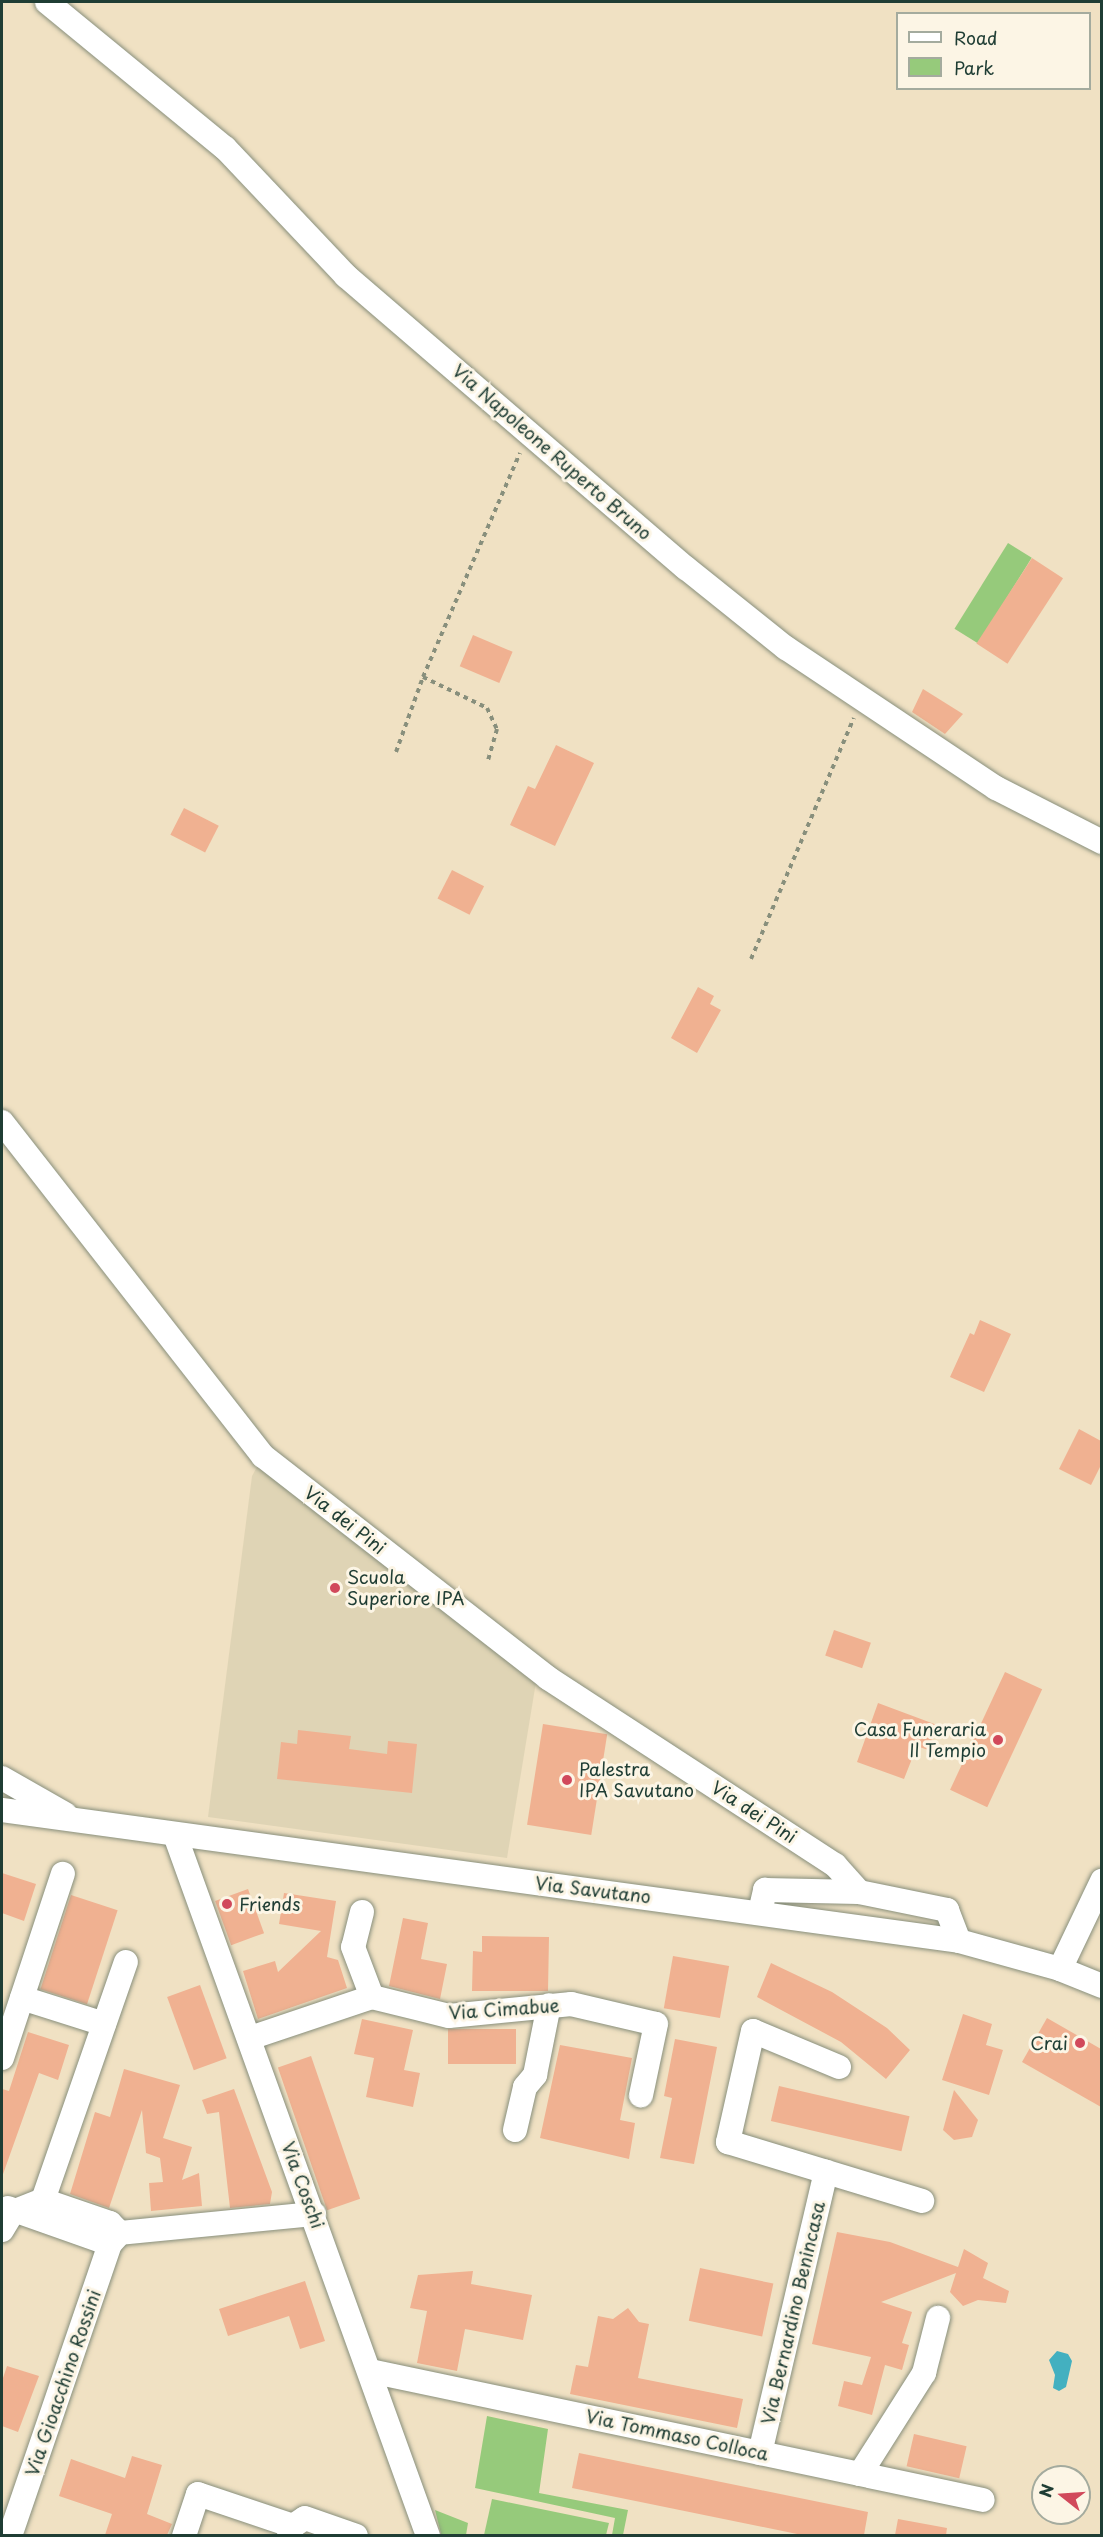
<!DOCTYPE html>
<html>
<head>
<meta charset="utf-8">
<style>
  body { margin:0 }
  #map { position:relative; width:1103px; height:2537px; overflow:hidden; background:#f0e1c3; font-family:"Playpen Sans",sans-serif }
  div>[style] { position:absolute }
  .built>* { inset:0; background:#dfd4b5 }
  .green>* { inset:0; background:#96ca7b; transform-origin:0 0 }
  .water>* { inset:0; background:#43b0c0 }
  .building>* { inset:0; background:#f0b191; transform-origin:0 0 }
  .path>* { height:4px; margin-top:-2px; transform-origin:0; background:repeating-linear-gradient(90deg,#888f7c 0 4.5px,transparent 0 9px) }
  .roads { filter:drop-shadow(0 0 2px #888f7c) drop-shadow(0 0 2px #888f7c) }
  .minor>* { height:24px; margin:-12px; padding:0 12px; transform-origin:12px; border-radius:12px; background:#fff }
  .dots>* { width:16px; height:16px; translate:-50% -50%; box-sizing:border-box; border:3px solid #fcf5e5; border-radius:50% }
  span { translate:-50% -50%; white-space:nowrap; text-align:center; line-height:1.15; -webkit-text-stroke:6px #fcf5e5; paint-order:stroke }
  .street-label { font-size:18px; color:#1f3d34 }
  .poi-label { font-size:18px; color:#1f3d34 }
  .left { translate:0 -50%; text-align:left }
  .right { translate:-100% -50%; text-align:right }
  .frame { position:absolute; inset:0; border:3px solid #1f3d34; pointer-events:none }
  .legend { position:absolute; left:896px; top:12px; width:195px; height:78px; box-sizing:border-box; background:#fcf5e5; border:2px solid #a4ab9e; margin:0; padding:8px 10px; list-style:none; font-size:18px; color:#1f3d34 }
  .legend li { display:flex; align-items:center; gap:12px; height:30px }
  .legend b { width:30px; border:2px solid #a4ab9e }
  .north { position:absolute; left:1031px; top:2465px; width:60px; height:60px; box-sizing:border-box; background:#fcf5e5; border:2px solid #a4ab9e; border-radius:50%; rotate:287deg; font-size:16px; font-weight:700; line-height:24px; text-align:center; color:#1f3d34 }
  .north::after { content:''; display:block; margin:auto; width:21px; height:27px; background:#d1495b; clip-path:polygon(50% 0,100% 100%,50% 72%,0 100%) }
</style>
</head>
<body>
<div id="map">
  <div class="built">
    <i style="clip-path:polygon(263px 1456px,538px 1670px,507px 1858px,208px 1817px,252px 1476px)"></i>
  </div>
  <div class="green">
    <i style="left:1008px;top:543px;width:28px;height:101px;rotate:32deg"></i>
    <i style="clip-path:polygon(487px 2416px,548px 2429px,539px 2493px,628px 2510px,623px 2535px,612px 2535px,615px 2518px,475px 2488px)"></i>
    <i style="clip-path:polygon(492px 2499px,609px 2523px,606px 2535px,484px 2535px)"></i>
    <i style="clip-path:polygon(435px 2510px,468px 2523px,466px 2535px,441px 2534px)"></i>
  </div>
  <div class="water">
    <i style="clip-path:polygon(1057px 2351px,1068px 2354px,1072px 2361px,1066px 2387px,1059px 2391px,1053px 2388px,1055px 2375px,1049px 2360px)"></i>
  </div>
  <div class="building">
    <i style="left:1032px;top:558px;width:37px;height:102px;rotate:33deg"></i>
    <i style="left:473px;top:635px;width:43px;height:34px;rotate:23deg"></i>
    <i style="clip-path:polygon(923px 689px,963px 714px,945px 734px,912px 712px)"></i>
    <i style="clip-path:polygon(556px 745px,594px 763px,555px 846px,510px 825px,528px 786px,535px 789px)"></i>
    <i style="left:184px;top:808px;width:39px;height:30px;rotate:27deg"></i>
    <i style="left:452px;top:870px;width:36px;height:32px;rotate:27deg"></i>
    <i style="clip-path:polygon(698px 987px,714px 996px,710px 1004px,721px 1010px,697px 1053px,671px 1038px)"></i>
    <i style="clip-path:polygon(980px 1320px,1011px 1334px,984px 1392px,950px 1377px,970px 1333px,974px 1335px)"></i>
    <i style="clip-path:polygon(1079px 1429px,1101px 1441px,1101px 1465px,1091px 1485px,1059px 1469px)"></i>
    <i style="left:834px;top:1630px;width:39px;height:27px;rotate:19deg"></i>
    <i style="left:1005px;top:1672px;width:41px;height:130px;rotate:25deg"></i>
    <i style="clip-path:polygon(878px 1703px,937px 1725px,928px 1750px,917px 1746px,904px 1779px,857px 1762px)"></i>
    <i style="left:543px;top:1724px;width:65px;height:102px;rotate:9deg"></i>
    <i style="clip-path:polygon(298px 1730px,351px 1736px,349px 1749px,387px 1754px,388px 1741px,417px 1744px,412px 1793px,277px 1779px,281px 1742px,297px 1744px)"></i>
    <i style="clip-path:polygon(2px 1873px,36px 1884px,24px 1921px,2px 1913px)"></i>
    <i style="left:248px;top:1889px;width:47px;height:35px;rotate:70deg"></i>
    <i style="clip-path:polygon(284px 1893px,336px 1901px,327px 1957px,338px 1960px,347px 1988px,258px 2019px,243px 1971px,275px 1961px,278px 1972px,321px 1931px,279px 1924px)"></i>
    <i style="left:71px;top:1895px;width:49px;height:99px;rotate:18deg"></i>
    <i style="clip-path:polygon(403px 1918px,428px 1923px,421px 1959px,447px 1964px,440px 1999px,389px 1986px)"></i>
    <i style="clip-path:polygon(482px 1936px,549px 1937px,548px 1991px,472px 1991px,473px 1951px,482px 1952px)"></i>
    <i style="left:673px;top:1956px;width:57px;height:53px;rotate:10deg"></i>
    <i style="clip-path:polygon(771px 1963px,832px 1992px,887px 2028px,910px 2050px,886px 2079px,841px 2042px,757px 1997px)"></i>
    <i style="left:200px;top:1985px;width:78px;height:35px;rotate:70deg"></i>
    <i style="clip-path:polygon(963px 2014px,992px 2024px,986px 2045px,1003px 2050px,989px 2095px,942px 2080px)"></i>
    <i style="clip-path:polygon(1047px 2018px,1101px 2049px,1101px 2107px,1022px 2062px)"></i>
    <i style="clip-path:polygon(362px 2019px,413px 2030px,404px 2070px,420px 2073px,413px 2107px,366px 2097px,374px 2058px,354px 2054px)"></i>
    <i style="left:516px;top:2029px;width:35px;height:68px;rotate:90deg"></i>
    <i style="clip-path:polygon(28px 2032px,69px 2045px,58px 2080px,39px 2073px,2px 2177px,2px 2089px,9px 2091px)"></i>
    <i style="clip-path:polygon(675px 2039px,717px 2047px,694px 2164px,660px 2158px,672px 2098px,664px 2096px)"></i>
    <i style="clip-path:polygon(560px 2045px,632px 2058px,620px 2120px,635px 2123px,629px 2159px,540px 2138px)"></i>
    <i style="left:311px;top:2056px;width:151px;height:35px;rotate:71deg"></i>
    <i style="clip-path:polygon(124px 2069px,180px 2085px,163px 2138px,192px 2147px,182px 2180px,199px 2173px,202px 2206px,151px 2211px,149px 2183px,163px 2182px,160px 2158px,146px 2153px,142px 2110px,109px 2208px,70px 2194px,95px 2112px,110px 2117px)"></i>
    <i style="left:779px;top:2086px;width:134px;height:36px;rotate:13deg"></i>
    <i style="clip-path:polygon(234px 2089px,272px 2192px,270px 2204px,230px 2208px,219px 2112px,207px 2114px,202px 2100px)"></i>
    <i style="clip-path:polygon(954px 2090px,978px 2120px,972px 2137px,954px 2140px,943px 2130px)"></i>
    <i style="clip-path:polygon(837px 2232px,890px 2242px,958px 2267px,964px 2249px,988px 2263px,983px 2278px,1009px 2291px,1006px 2303px,978px 2300px,963px 2306px,950px 2292px,956px 2273px,881px 2302px,912px 2312px,902px 2343px,909px 2345px,902px 2370px,885px 2365px,872px 2415px,838px 2406px,844px 2381px,862px 2385px,871px 2357px,812px 2344px)"></i>
    <i style="left:700px;top:2268px;width:75px;height:54px;rotate:12deg"></i>
    <i style="clip-path:polygon(473px 2271px,471px 2284px,532px 2295px,523px 2340px,465px 2329px,457px 2371px,417px 2363px,427px 2311px,410px 2308px,418px 2275px)"></i>
    <i style="clip-path:polygon(305px 2281px,325px 2341px,300px 2349px,289px 2316px,228px 2336px,219px 2309px)"></i>
    <i style="clip-path:polygon(628px 2308px,639px 2322px,649px 2324px,638px 2378px,743px 2399px,737px 2428px,570px 2394px,576px 2365px,588px 2367px,598px 2316px,613px 2319px)"></i>
    <i style="clip-path:polygon(7px 2366px,39px 2376px,18px 2432px,2px 2426px,2px 2381px)"></i>
    <i style="left:914px;top:2434px;width:54px;height:33px;rotate:13deg"></i>
    <i style="clip-path:polygon(579px 2453px,868px 2512px,864px 2535px,802px 2535px,572px 2488px)"></i>
    <i style="clip-path:polygon(132px 2456px,162px 2465px,147px 2514px,172px 2524px,167px 2535px,105px 2535px,112px 2514px,59px 2496px,71px 2459px,125px 2478px)"></i>
    <i style="clip-path:polygon(898px 2519px,947px 2528px,946px 2535px,895px 2535px)"></i>
  </div>
  <div class="path">
    <i style="left:423px;top:677px;width:71px;rotate:25.8deg"></i>
    <i style="left:487px;top:708px;width:23px;rotate:65deg"></i>
    <i style="left:497px;top:729px;width:33px;rotate:106deg"></i>
    <i style="left:396px;top:752px;width:80px;rotate:-70.2deg"></i>
    <i style="left:423px;top:677px;width:244px;rotate:-66.6deg"></i>
    <i style="left:751px;top:959px;width:262px;rotate:-66.9deg"></i>
  </div>
  <div class="roads">
    <div class="minor">
      <i style="left:47px;top:2px;width:230px;rotate:39.4deg"></i>
      <i style="left:225px;top:148px;width:176px;rotate:46.6deg"></i>
      <i style="left:346px;top:276px;width:448px;rotate:40.7deg"></i>
      <i style="left:686px;top:568px;width:128px;rotate:38.7deg"></i>
      <i style="left:786px;top:648px;width:252px;rotate:33.7deg"></i>
      <i style="left:996px;top:788px;width:119px;rotate:27deg"></i>
      <i style="left:2px;top:1122px;width:424px;rotate:52deg"></i>
      <i style="left:263px;top:1456px;width:361px;rotate:37.9deg"></i>
      <i style="left:548px;top:1678px;width:343px;rotate:33.1deg"></i>
      <i style="left:835px;top:1865px;width:36px;rotate:48deg"></i>
      <i style="left:2px;top:1778px;width:73px;rotate:29.7deg"></i>
      <i style="left:2px;top:1810px;width:966px;rotate:7.79deg"></i>
      <i style="left:959px;top:1941px;width:105px;rotate:15.5deg"></i>
      <i style="left:1060px;top:1969px;width:45px;rotate:22deg"></i>
      <i style="left:175px;top:1835px;width:745px;rotate:70.15deg"></i>
      <i style="left:362px;top:1912px;width:36px;rotate:104deg"></i>
      <i style="left:353px;top:1947px;width:53px;rotate:69.2deg"></i>
      <i style="left:760px;top:1912px;width:23px;rotate:-77deg"></i>
      <i style="left:765px;top:1890px;width:94px;rotate:1.2deg"></i>
      <i style="left:859px;top:1892px;width:90px;rotate:11.6deg"></i>
      <i style="left:947px;top:1910px;width:33px;rotate:69deg"></i>
      <i style="left:1060px;top:1969px;width:98px;rotate:-64.5deg"></i>
      <i style="left:22px;top:1998px;width:86px;rotate:17.6deg"></i>
      <i style="left:250px;top:2038px;width:129px;rotate:-18.6deg"></i>
      <i style="left:372px;top:1997px;width:79px;rotate:13.9deg"></i>
      <i style="left:449px;top:2016px;width:123px;rotate:-5.6deg"></i>
      <i style="left:571px;top:2004px;width:87px;rotate:13.2deg"></i>
      <i style="left:656px;top:2024px;width:73px;rotate:101.9deg"></i>
      <i style="left:2px;top:2058px;width:194px;rotate:-71.7deg"></i>
      <i style="left:839px;top:2067px;width:93px;rotate:-157.3deg"></i>
      <i style="left:753px;top:2031px;width:114px;rotate:102.7deg"></i>
      <i style="left:728px;top:2142px;width:203px;rotate:16.9deg"></i>
      <i style="left:515px;top:2130px;width:44px;rotate:-76.9deg"></i>
      <i style="left:525px;top:2087px;width:16px;rotate:-50deg"></i>
      <i style="left:535px;top:2075px;width:71px;rotate:-78.7deg"></i>
      <i style="left:43px;top:2200px;width:71px;rotate:18.9deg"></i>
      <i style="left:110px;top:2223px;width:14px;rotate:45deg"></i>
      <i style="left:8px;top:2208px;width:108px;rotate:19.4deg"></i>
      <i style="left:2px;top:2230px;width:21px;rotate:-59deg"></i>
      <i style="left:13px;top:2212px;width:32px;rotate:-22deg"></i>
      <i style="left:43px;top:2200px;width:252px;rotate:-70.8deg"></i>
      <i style="left:120px;top:2233px;width:195px;rotate:-5.6deg"></i>
      <i style="left:370px;top:2371px;width:626px;rotate:11.88deg"></i>
      <i style="left:760px;top:2453px;width:289px;rotate:-76.8deg"></i>
      <i style="left:860px;top:2474px;width:120px;rotate:-57.6deg"></i>
      <i style="left:924px;top:2373px;width:57px;rotate:-75.7deg"></i>
      <i style="left:293px;top:2526px;width:14px;rotate:-34deg"></i>
      <i style="left:305px;top:2518px;width:54px;rotate:19.4deg"></i>
      <i style="left:10px;top:2536px;width:309px;rotate:-71.1deg"></i>
      <i style="left:110px;top:2244px;width:15px;rotate:-48deg"></i>
      <i style="left:184px;top:2536px;width:44px;rotate:-71.6deg"></i>
      <i style="left:198px;top:2494px;width:100px;rotate:18.6deg"></i>
      <i style="left:293px;top:2526px;width:11px;rotate:112deg"></i>
    </div>
  </div>
  <div class="dots">
    <i style="left:335px;top:1588px;background:#d1495b"></i>
    <i style="left:998px;top:1740px;background:#d1495b"></i>
    <i style="left:567px;top:1780px;background:#d1495b"></i>
    <i style="left:227px;top:1904px;background:#d1495b"></i>
    <i style="left:1080px;top:2043px;background:#d1495b"></i>
  </div>
  <div class="street-label">
    <span style="left:552px;top:452px;rotate:41deg">Via Napoleone Ruperto Bruno</span>
    <span style="left:345px;top:1520px;rotate:38deg">Via dei Pini</span>
    <span style="left:754px;top:1812px;rotate:33deg">Via dei Pini</span>
    <span style="left:593px;top:1890px;rotate:7deg">Via Savutano</span>
    <span style="left:504px;top:2009px;rotate:-4deg">Via Cimabue</span>
    <span style="left:303px;top:2185px;rotate:70deg">Via Coschi</span>
    <span style="left:793px;top:2313px;rotate:-77deg">Via Bernardino Benincasa</span>
    <span style="left:63px;top:2383px;rotate:-71deg">Via Gioacchino Rossini</span>
    <span style="left:677px;top:2435px;rotate:12deg">Via Tommaso Colloca</span>
  </div>
  <div class="poi-label">
    <span class="left" style="left:347px;top:1588px">Scuola<br>Superiore IPA</span>
    <span class="right" style="left:986px;top:1740px">Casa Funeraria<br>Il Tempio</span>
    <span class="left" style="left:579px;top:1780px">Palestra<br>IPA Savutano</span>
    <span class="left" style="left:239px;top:1904px">Friends</span>
    <span class="right" style="left:1068px;top:2043px">Crai</span>
  </div>
  <div class="frame"></div>
  <ul class="legend">
  <li><b style="height:8px;background:#fff"></b>Road</li>
  <li><b style="height:16px;background:#96ca7b"></b>Park</li>
  </ul>
  <div class="north">N</div>
</div>
</body>
</html>
